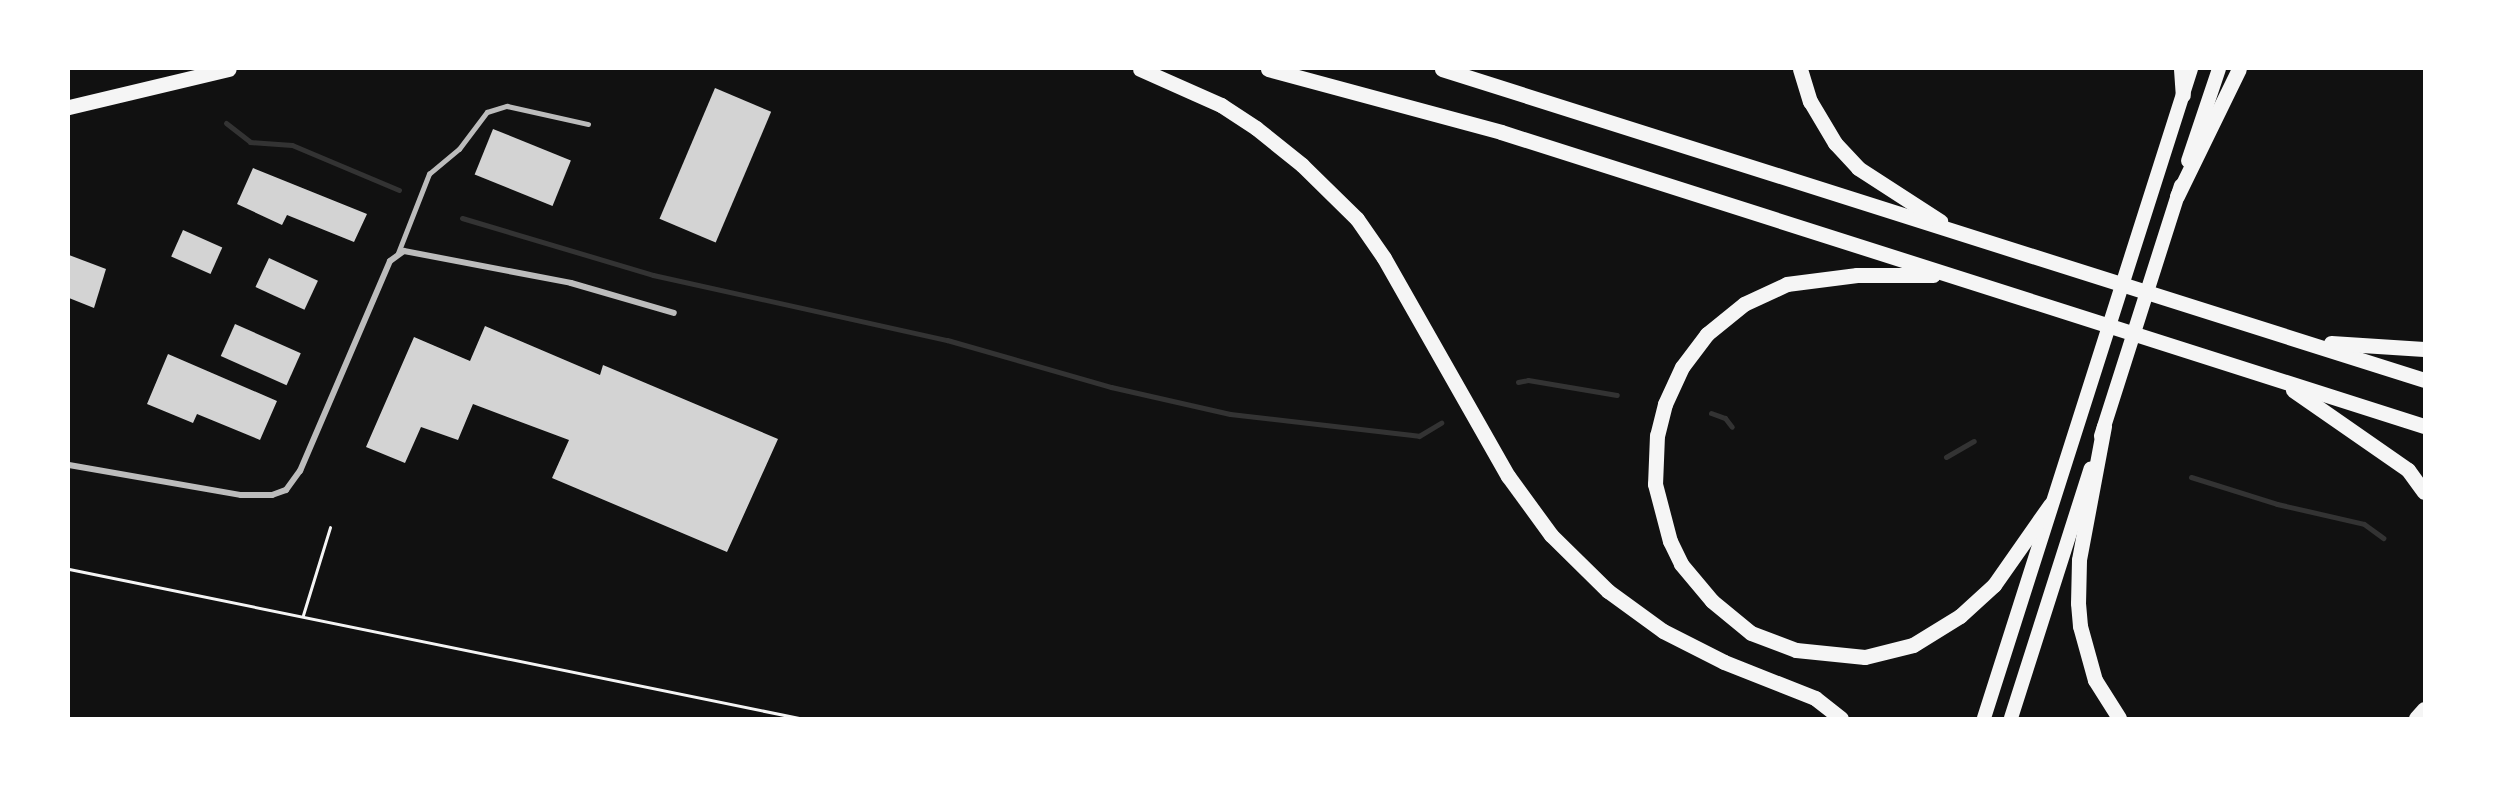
<!DOCTYPE html>
<html>
<head>
<meta charset="utf-8">
<style>
  body { margin:0 }
  #map { position:relative; width:2493px; height:787px; overflow:hidden; background:#111; font-family:Quicksand,sans-serif }
  div>[style] { position:absolute }
  .stream>* { height:5px; margin:-2.5px; padding:0 2.5px; transform-origin:2.5px; border-radius:2.5px; background:#333 }
  .building>* { inset:0; background:#d3d3d3; transform-origin:0 0 }
  .path>* { height:3px; margin:-1.5px; padding:0 1.5px; transform-origin:1.5px; border-radius:1.5px; background:#f5f5f5 }
  .service>* { height:4.5px; margin:-2.25px; padding:0 2.25px; transform-origin:2.25px; border-radius:2.25px; background:#bcbcbc }
  .minor>* { height:6px; margin:-3px; padding:0 3px; transform-origin:3px; border-radius:3px; background:#bcbcbc }
  .primary>* { height:14px; margin:-7px; padding:0 7px; transform-origin:7px; border-radius:7px; background:#f5f5f5 }
  .motorway>* { height:15px; margin:-7.5px; padding:0 7.5px; transform-origin:7.5px; border-radius:7.5px; background:#f5f5f5 }
  span { translate:-50% -50%; white-space:nowrap; text-align:center; line-height:1.15; -webkit-text-stroke:4.5px #fff; paint-order:stroke }
  .frame { position:absolute; inset:0; border:70px solid #fff; pointer-events:none }
</style>
</head>
<body>
<div id="map">
  <div class="stream">
    <i style="left:226px;top:123px;width:31px;rotate:38deg"></i>
    <i style="left:250px;top:142px;width:42px;rotate:4.1deg"></i>
    <i style="left:292px;top:145px;width:116px;rotate:22.8deg"></i>
    <i style="left:462px;top:218px;width:199px;rotate:16.6deg"></i>
    <i style="left:653px;top:275px;width:301px;rotate:12.5deg"></i>
    <i style="left:947px;top:340px;width:171px;rotate:16deg"></i>
    <i style="left:1111px;top:387px;width:122px;rotate:12.8deg"></i>
    <i style="left:1230px;top:414px;width:190px;rotate:6.6deg"></i>
    <i style="left:1419px;top:436px;width:26px;rotate:-31deg"></i>
    <i style="left:1518px;top:382px;width:10px;rotate:-11deg"></i>
    <i style="left:1528px;top:380px;width:90px;rotate:9.6deg"></i>
    <i style="left:1711px;top:413px;width:15px;rotate:20deg"></i>
    <i style="left:1725px;top:418px;width:11px;rotate:52deg"></i>
    <i style="left:1946px;top:457px;width:32px;rotate:-30deg"></i>
    <i style="left:2191px;top:477px;width:90px;rotate:17.4deg"></i>
    <i style="left:2277px;top:504px;width:89px;rotate:12.9deg"></i>
    <i style="left:2364px;top:524px;width:24px;rotate:36deg"></i>
  </div>
  <div class="building">
    <i style="left:715px;top:88px;width:61px;height:142px;rotate:23deg"></i>
    <i style="left:493px;top:129px;width:84px;height:49px;rotate:22deg"></i>
    <i style="clip-path:polygon(253px 168px,367px 214px,354px 242px,287px 215px,282px 225px,237px 204px)"></i>
    <i style="left:183px;top:230px;width:43px;height:29px;rotate:24deg"></i>
    <i style="clip-path:polygon(69px 255px,106px 269px,94px 308px,69px 298px)"></i>
    <i style="left:269px;top:258px;width:54px;height:32px;rotate:25deg"></i>
    <i style="left:235px;top:324px;width:72px;height:35px;rotate:24deg"></i>
    <i style="clip-path:polygon(485px 326px,600px 375px,603px 365px,778px 439px,727px 552px,552px 478px,569px 440px,473px 404px,458px 440px,421px 427px,405px 463px,366px 447px,414px 337px,470px 361px)"></i>
    <i style="clip-path:polygon(168px 354px,277px 401px,260px 440px,197px 414px,193px 423px,147px 404px)"></i>
  </div>
  <div class="path">
    <i style="left:69px;top:569px;width:745px;rotate:11.54deg"></i>
    <i style="left:303px;top:615px;width:92px;rotate:-72.9deg"></i>
  </div>
  <div class="service">
    <i style="left:398px;top:253px;width:85px;rotate:-68.6deg"></i>
    <i style="left:429px;top:174px;width:39px;rotate:-40deg"></i>
    <i style="left:459px;top:149px;width:46px;rotate:-52.9deg"></i>
    <i style="left:487px;top:112px;width:21px;rotate:-17deg"></i>
    <i style="left:507px;top:106px;width:83px;rotate:12.5deg"></i>
  </div>
  <div class="minor">
    <i style="left:69px;top:465px;width:175px;rotate:9.9deg"></i>
    <i style="left:241px;top:495px;width:31px"></i>
    <i style="left:272px;top:495px;width:15px;rotate:-20deg"></i>
    <i style="left:286px;top:490px;width:24px;rotate:-54deg"></i>
    <i style="left:300px;top:471px;width:228px;rotate:-66.8deg"></i>
    <i style="left:390px;top:261px;width:17px;rotate:-36deg"></i>
    <i style="left:404px;top:251px;width:170px;rotate:10.8deg"></i>
    <i style="left:571px;top:283px;width:107px;rotate:16.2deg"></i>
  </div>
  <div class="primary">
    <i style="left:2188px;top:161px;width:97px;rotate:-71.4deg"></i>
    <i style="left:2101px;top:436px;width:263px;rotate:-72.3deg"></i>
    <i style="left:1984px;top:718px;width:681px;rotate:-72.31deg"></i>
    <i style="left:2011px;top:718px;width:262px;rotate:-72.3deg"></i>
  </div>
  <div class="motorway">
    <i style="left:1140px;top:69px;width:89px;rotate:24deg"></i>
    <i style="left:1221px;top:105px;width:42px;rotate:33.3deg"></i>
    <i style="left:1256px;top:128px;width:59px;rotate:38.8deg"></i>
    <i style="left:1302px;top:165px;width:77px;rotate:44.5deg"></i>
    <i style="left:1357px;top:219px;width:47px;rotate:55.3deg"></i>
    <i style="left:1384px;top:258px;width:251px;rotate:60.4deg"></i>
    <i style="left:1508px;top:476px;width:73px;rotate:53.9deg"></i>
    <i style="left:1551px;top:535px;width:80px;rotate:44.5deg"></i>
    <i style="left:1608px;top:591px;width:68px;rotate:36deg"></i>
    <i style="left:1663px;top:631px;width:68px;rotate:26.9deg"></i>
    <i style="left:1724px;top:662px;width:98px;rotate:21.6deg"></i>
    <i style="left:1815px;top:698px;width:33px;rotate:38deg"></i>
    <i style="left:1268px;top:69px;width:241px;rotate:15.1deg"></i>
    <i style="left:1501px;top:132px;width:969px;rotate:17.67deg"></i>
    <i style="left:1442px;top:69px;width:1030px;rotate:17.57deg"></i>
    <i style="left:1800px;top:69px;width:34px;rotate:73deg"></i>
    <i style="left:1810px;top:101px;width:49px;rotate:59.2deg"></i>
    <i style="left:1835px;top:143px;width:34px;rotate:47deg"></i>
    <i style="left:1858px;top:168px;width:98px;rotate:32.9deg"></i>
    <i style="left:2181px;top:69px;width:26px;rotate:86deg"></i>
    <i style="left:69px;top:107px;width:164px;rotate:-13.4deg"></i>
    <i style="left:2177px;top:196px;width:141px;rotate:-64deg"></i>
    <i style="left:1933px;top:275px;width:76px;rotate:180deg"></i>
    <i style="left:1857px;top:275px;width:71px;rotate:172.7deg"></i>
    <i style="left:1787px;top:284px;width:47px;rotate:155.1deg"></i>
    <i style="left:1744px;top:304px;width:48px;rotate:141deg"></i>
    <i style="left:1707px;top:334px;width:41px;rotate:127.1deg"></i>
    <i style="left:1682px;top:367px;width:41px;rotate:114.7deg"></i>
    <i style="left:1665px;top:404px;width:32px;rotate:104deg"></i>
    <i style="left:1657px;top:435px;width:49px;rotate:92.3deg"></i>
    <i style="left:1655px;top:484px;width:59px;rotate:75.3deg"></i>
    <i style="left:1670px;top:541px;width:25px;rotate:64deg"></i>
    <i style="left:1681px;top:564px;width:48px;rotate:50deg"></i>
    <i style="left:1712px;top:601px;width:50px;rotate:39.4deg"></i>
    <i style="left:1751px;top:633px;width:48px;rotate:20.7deg"></i>
    <i style="left:1796px;top:650px;width:69px;rotate:5.8deg"></i>
    <i style="left:1865px;top:657px;width:49px;rotate:-14deg"></i>
    <i style="left:1913px;top:645px;width:55px;rotate:-31.7deg"></i>
    <i style="left:1960px;top:616px;width:46px;rotate:-42.4deg"></i>
    <i style="left:1994px;top:585px;width:98px;rotate:-55deg"></i>
    <i style="left:2331px;top:343px;width:93px;rotate:3.7deg"></i>
    <i style="left:2293px;top:390px;width:140px;rotate:34.8deg"></i>
    <i style="left:2408px;top:470px;width:27px;rotate:54deg"></i>
    <i style="left:2104px;top:426px;width:136px;rotate:100.6deg"></i>
    <i style="left:2079px;top:560px;width:43px;rotate:91.3deg"></i>
    <i style="left:2078px;top:603px;width:23px;rotate:85deg"></i>
    <i style="left:2080px;top:626px;width:56px;rotate:74.5deg"></i>
    <i style="left:2095px;top:680px;width:45px;rotate:57.7deg"></i>
    <i style="left:2416px;top:718px;width:12px;rotate:-48deg"></i>
  </div>
  <div class="frame"></div>
</div>
</body>
</html>
